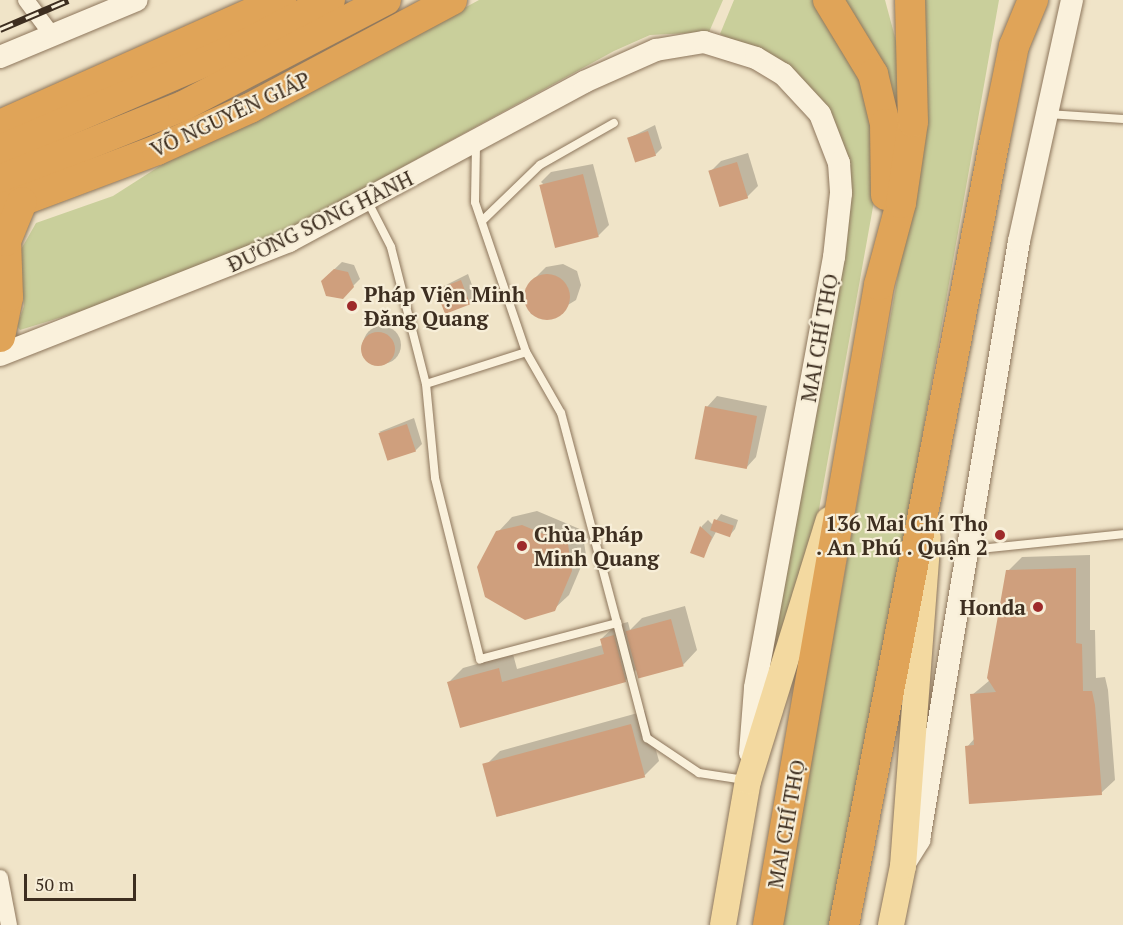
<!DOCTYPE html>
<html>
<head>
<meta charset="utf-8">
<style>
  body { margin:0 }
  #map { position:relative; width:1123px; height:925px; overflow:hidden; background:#f0e4c8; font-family:"PT Serif",serif }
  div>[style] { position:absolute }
  .green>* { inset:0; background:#c9cf9b }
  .shadow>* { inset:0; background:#0003 }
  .round { border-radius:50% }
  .building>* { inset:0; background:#cf9f7d; transform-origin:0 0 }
  .roads { filter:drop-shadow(0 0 2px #8d765c) drop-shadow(0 0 2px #8d765c) }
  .lane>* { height:8px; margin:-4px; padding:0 4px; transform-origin:4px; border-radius:4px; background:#faf1dc }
  .street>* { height:16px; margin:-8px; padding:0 8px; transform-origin:8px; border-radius:8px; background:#faf1dc }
  .secondary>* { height:22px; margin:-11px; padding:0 11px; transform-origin:11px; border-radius:11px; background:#faf1dc }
  .primary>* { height:26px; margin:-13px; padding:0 13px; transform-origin:13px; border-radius:13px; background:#f3d9a0 }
  .highway>* { height:30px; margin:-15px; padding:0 15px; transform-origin:15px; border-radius:15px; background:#e0a458 }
  .rail>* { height:7px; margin-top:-3.5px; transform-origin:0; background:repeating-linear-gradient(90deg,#f7eed8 0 14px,#3d2e20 0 28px); box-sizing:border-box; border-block:2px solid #3d2e20 }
  .dots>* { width:16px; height:16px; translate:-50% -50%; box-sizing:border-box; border:3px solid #f7eed8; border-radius:50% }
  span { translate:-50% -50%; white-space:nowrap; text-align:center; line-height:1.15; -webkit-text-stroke:4.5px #f7eed8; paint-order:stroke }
  .street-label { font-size:21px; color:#3d2e20 }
  .poi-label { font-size:21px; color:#3d2e20; font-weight:700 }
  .left { translate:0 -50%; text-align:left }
  .right { translate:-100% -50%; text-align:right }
  .scale { position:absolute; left:24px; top:874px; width:112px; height:27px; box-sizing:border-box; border:3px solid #3d2e20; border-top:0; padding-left:8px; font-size:18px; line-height:21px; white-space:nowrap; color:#3d2e20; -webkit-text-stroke:4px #f7eed8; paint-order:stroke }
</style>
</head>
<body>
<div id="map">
  <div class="green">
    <i style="clip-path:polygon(479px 0,723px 0,709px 32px,650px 35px,614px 51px,278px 235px,147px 291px,20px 330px,17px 326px,24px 306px,19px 253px,36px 223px,113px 196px,163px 164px,275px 111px)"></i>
    <i style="clip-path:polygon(734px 0,817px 0,866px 80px,876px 190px,813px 543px,767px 682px,846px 209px,829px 112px,793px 69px,720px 34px)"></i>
    <i style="clip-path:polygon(838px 0,885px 0,899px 52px,899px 142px)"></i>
    <i style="clip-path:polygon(919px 0,999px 0,836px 925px,782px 925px,927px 112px)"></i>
  </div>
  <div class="shadow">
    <i style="clip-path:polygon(655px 125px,662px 148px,655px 155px,629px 138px)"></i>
    <i style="clip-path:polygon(748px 153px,758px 186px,747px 197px,710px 172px,721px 161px)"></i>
    <i style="clip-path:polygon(593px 164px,609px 225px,598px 236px,541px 182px,551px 172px)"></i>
    <i style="clip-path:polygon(342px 262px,354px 265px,360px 279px,342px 297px,322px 281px)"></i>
    <i style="clip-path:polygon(563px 264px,577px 271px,581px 285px,576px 300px,545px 319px,531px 314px,526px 299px,535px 278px,546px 267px)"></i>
    <i style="clip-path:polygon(468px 274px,476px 296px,469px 303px,438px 289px)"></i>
    <i class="round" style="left:363px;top:326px;width:38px;height:38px"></i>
    <i style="clip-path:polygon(717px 396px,767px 406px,756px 457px,746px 468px,707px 407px)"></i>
    <i style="clip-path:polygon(414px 418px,422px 444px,415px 451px,379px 432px)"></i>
    <i style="clip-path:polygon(537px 511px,582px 530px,586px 555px,569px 595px,554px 609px,498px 532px,512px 517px)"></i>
    <i style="clip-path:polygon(721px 514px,738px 520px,735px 529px,730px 535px,717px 530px,703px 556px,692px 552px,702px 526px,708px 520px,713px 525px)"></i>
    <i style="clip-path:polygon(1090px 555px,1090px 630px,1095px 630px,1096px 678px,1105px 677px,1108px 690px,1115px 780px,1101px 793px,967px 747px,975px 738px,972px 695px,990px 680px,1008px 571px,1022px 557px)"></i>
    <i style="clip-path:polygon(685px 606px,697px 650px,683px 665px,637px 669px,625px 681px,461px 726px,449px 682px,463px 668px,513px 654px,517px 669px,603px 645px,601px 639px,616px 625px,628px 622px,630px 630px,642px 618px)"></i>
    <i style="clip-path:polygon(645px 711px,659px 761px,645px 775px,499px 816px,485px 766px,500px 751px)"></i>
  </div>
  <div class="building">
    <i style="left:648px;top:131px;width:26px;height:22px;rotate:72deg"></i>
    <i style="left:737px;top:162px;width:38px;height:30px;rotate:73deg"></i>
    <i style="left:583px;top:174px;width:65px;height:45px;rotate:76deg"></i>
    <i style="clip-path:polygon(334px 269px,348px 272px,354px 287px,343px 299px,326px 296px,321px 281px)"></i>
    <i class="round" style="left:524px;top:274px;width:46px;height:46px"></i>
    <i style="left:461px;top:280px;width:26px;height:27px;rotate:69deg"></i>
    <i class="round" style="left:361px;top:332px;width:34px;height:34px"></i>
    <i style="left:705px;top:406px;width:53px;height:54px;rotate:11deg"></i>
    <i style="left:407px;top:424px;width:29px;height:30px;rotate:72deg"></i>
    <i style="left:714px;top:519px;width:21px;height:12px;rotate:19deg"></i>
    <i style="clip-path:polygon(522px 525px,568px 544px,572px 571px,555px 611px,525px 620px,485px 597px,477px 567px,496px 531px)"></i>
    <i style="clip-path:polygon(700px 526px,712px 537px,704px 558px,690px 553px)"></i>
    <i style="clip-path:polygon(1076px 568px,1076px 643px,1082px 644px,1083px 691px,1092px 691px,1095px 705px,1102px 795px,969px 804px,965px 746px,974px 745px,970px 694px,996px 692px,987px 678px,1006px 570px)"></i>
    <i style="left:671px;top:619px;width:49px;height:47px;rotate:75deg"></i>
    <i style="clip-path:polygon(614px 635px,626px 682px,460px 728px,447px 682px,499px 668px,502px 682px,604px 654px,600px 639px)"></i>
    <i style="left:631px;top:724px;width:55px;height:154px;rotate:75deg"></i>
  </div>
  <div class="roads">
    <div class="lane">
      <i style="left:1048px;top:114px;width:75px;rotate:3.8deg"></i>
      <i style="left:367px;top:200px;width:53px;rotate:62.9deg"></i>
      <i style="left:391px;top:247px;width:141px;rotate:75.7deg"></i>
      <i style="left:426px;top:384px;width:105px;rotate:-17.7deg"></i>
      <i style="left:482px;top:221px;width:81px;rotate:-44deg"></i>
      <i style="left:540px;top:165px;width:85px;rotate:-29.6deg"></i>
      <i style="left:426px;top:384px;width:94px;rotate:84.5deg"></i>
      <i style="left:435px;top:478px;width:187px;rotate:76deg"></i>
      <i style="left:480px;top:659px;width:142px;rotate:-14.7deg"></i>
      <i style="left:617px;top:623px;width:217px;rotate:-104.9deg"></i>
      <i style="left:561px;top:413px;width:70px;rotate:-119.8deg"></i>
      <i style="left:526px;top:352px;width:158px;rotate:-108.8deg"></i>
      <i style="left:475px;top:202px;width:59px;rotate:-89deg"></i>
      <i style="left:969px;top:550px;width:155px;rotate:-5.9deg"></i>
      <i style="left:617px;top:623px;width:119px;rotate:75.4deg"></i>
      <i style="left:647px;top:738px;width:63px;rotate:33.9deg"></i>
      <i style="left:699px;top:773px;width:46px;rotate:8.8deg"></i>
    </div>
    <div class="street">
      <i style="left:26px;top:0;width:44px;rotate:53.4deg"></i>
      <i style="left:0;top:878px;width:48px;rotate:79.2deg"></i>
    </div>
    <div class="secondary">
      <i style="left:0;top:57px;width:148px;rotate:-22.6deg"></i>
      <i style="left:0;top:355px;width:311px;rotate:-21.5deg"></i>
      <i style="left:289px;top:241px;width:335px;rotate:-28.3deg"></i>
      <i style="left:584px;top:82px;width:79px;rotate:-24deg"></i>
      <i style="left:656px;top:50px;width:49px;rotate:-9.5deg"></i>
      <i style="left:704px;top:42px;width:54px;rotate:17.1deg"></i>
      <i style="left:756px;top:58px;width:31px;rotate:31deg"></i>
      <i style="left:783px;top:74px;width:54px;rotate:47.2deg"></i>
      <i style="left:820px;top:114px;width:53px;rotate:68.8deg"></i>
      <i style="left:839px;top:163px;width:30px;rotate:86deg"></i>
      <i style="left:841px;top:193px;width:64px;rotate:96.2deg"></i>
      <i style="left:834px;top:257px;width:438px;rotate:100.4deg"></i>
      <i style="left:755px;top:688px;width:65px;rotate:94.4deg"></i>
      <i style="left:903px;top:866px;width:31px;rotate:-58deg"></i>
      <i style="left:919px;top:840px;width:607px;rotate:-80.52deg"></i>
      <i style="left:1019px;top:241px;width:247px;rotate:-77.6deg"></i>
    </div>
    <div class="primary">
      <i style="left:723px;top:925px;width:146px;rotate:-80.2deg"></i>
      <i style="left:748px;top:781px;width:273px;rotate:-72.8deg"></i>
      <i style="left:891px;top:925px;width:60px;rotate:-78.5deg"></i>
      <i style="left:903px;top:866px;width:330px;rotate:-85.7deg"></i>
    </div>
    <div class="highway">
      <i style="left:828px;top:0;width:87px;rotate:58.7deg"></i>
      <i style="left:873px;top:74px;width:51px;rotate:76.5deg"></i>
      <i style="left:885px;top:124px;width:71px;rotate:89.2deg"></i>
      <i style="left:0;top:125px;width:308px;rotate:-24deg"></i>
      <i style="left:0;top:150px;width:266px;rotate:-23.3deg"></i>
      <i style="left:244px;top:45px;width:97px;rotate:-27.6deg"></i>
      <i style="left:0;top:180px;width:197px;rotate:-22deg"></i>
      <i style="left:183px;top:106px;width:229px;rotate:-27.6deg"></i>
      <i style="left:0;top:209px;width:168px;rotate:-20.6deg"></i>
      <i style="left:157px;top:150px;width:102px;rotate:-24.3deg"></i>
      <i style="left:250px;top:108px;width:229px;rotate:-28.1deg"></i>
      <i style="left:0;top:337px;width:41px;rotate:-78.7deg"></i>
      <i style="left:8px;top:297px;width:56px;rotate:-92deg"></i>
      <i style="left:6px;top:241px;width:42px;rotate:-67.7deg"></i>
      <i style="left:768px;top:925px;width:650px;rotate:-80.16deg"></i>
      <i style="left:879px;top:285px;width:85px;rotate:-75deg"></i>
      <i style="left:901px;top:203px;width:82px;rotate:-81.6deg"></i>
      <i style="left:913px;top:122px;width:122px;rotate:-91.4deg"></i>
      <i style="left:844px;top:925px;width:800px;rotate:-79.13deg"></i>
      <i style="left:995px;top:139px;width:95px;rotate:-78.5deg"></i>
      <i style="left:1014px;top:46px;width:50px;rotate:-67.6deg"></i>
    </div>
  </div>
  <div class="rail">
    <i style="left:0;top:29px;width:74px;rotate:-23.1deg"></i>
  </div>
  <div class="dots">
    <i style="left:352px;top:306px;background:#9e2a2b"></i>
    <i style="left:1000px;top:535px;background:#9e2a2b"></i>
    <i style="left:522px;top:546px;background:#9e2a2b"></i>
    <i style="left:1038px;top:607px;background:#9e2a2b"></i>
  </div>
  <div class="street-label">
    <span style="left:230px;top:114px;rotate:-25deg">VÕ NGUYÊN GIÁP</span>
    <span style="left:320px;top:221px;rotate:-26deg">ĐƯỜNG SONG HÀNH</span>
    <span style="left:819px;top:338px;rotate:-80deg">MAI CHÍ THỌ</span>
    <span style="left:786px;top:824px;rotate:-80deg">MAI CHÍ THỌ</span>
  </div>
  <div class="poi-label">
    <span class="left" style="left:364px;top:306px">Pháp Viện Minh<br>Đăng Quang</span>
    <span class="right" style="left:988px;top:535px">136 Mai Chí Thọ<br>. An Phú . Quận 2</span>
    <span class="left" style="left:534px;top:546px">Chùa Pháp<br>Minh Quang</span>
    <span class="right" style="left:1026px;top:607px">Honda</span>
  </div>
  <div class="scale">50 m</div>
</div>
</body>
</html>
